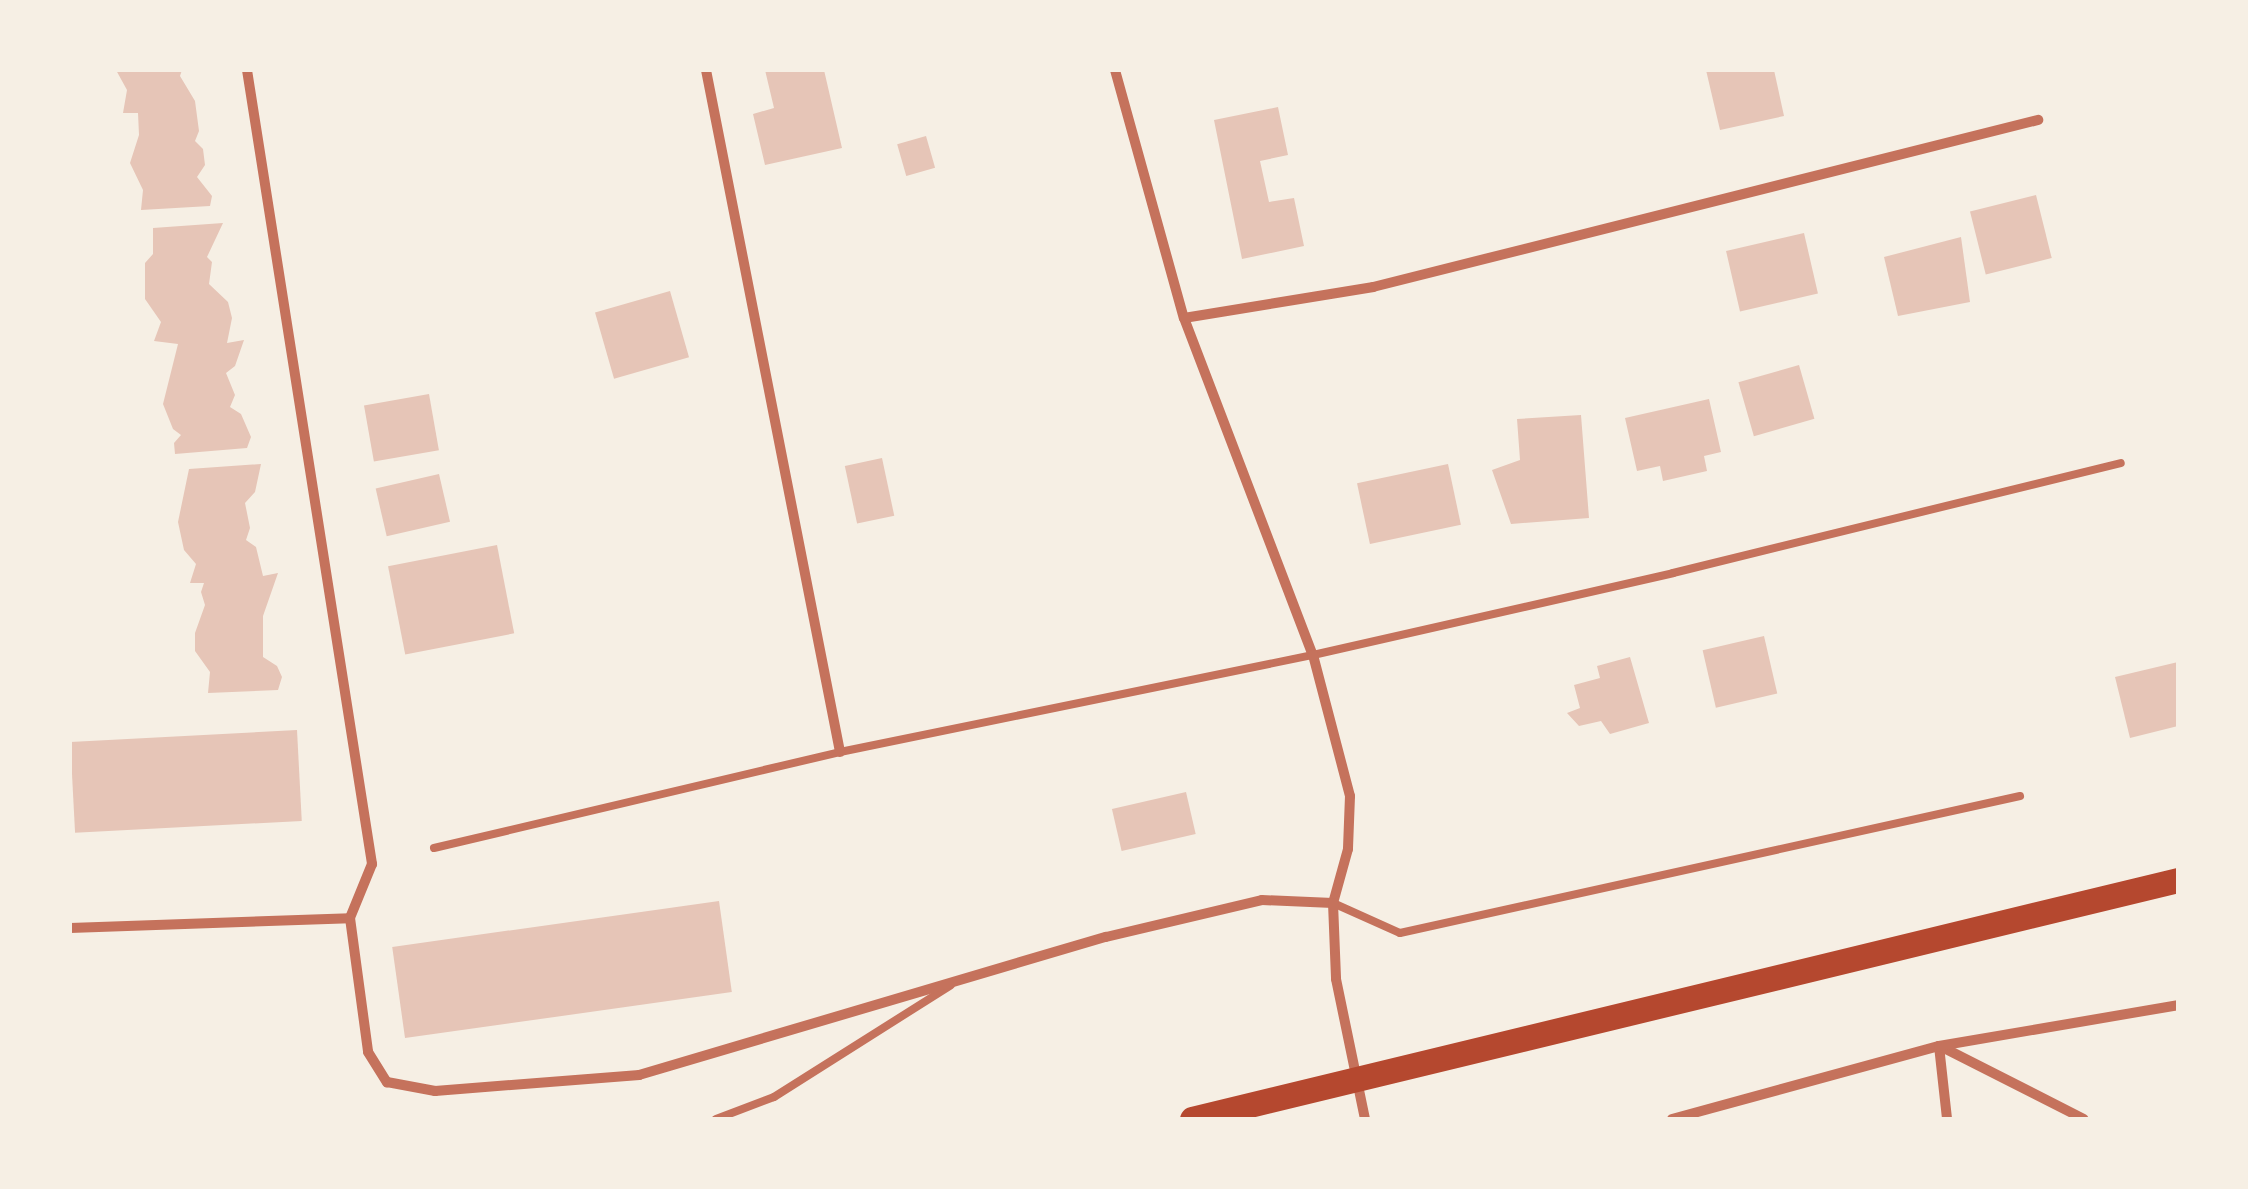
<!DOCTYPE html>
<html>
<head>
<meta charset="utf-8">
<style>
  body { margin:0 }
  #map { position:relative; width:2248px; height:1189px; overflow:hidden; background:#f6efe4; font-family:"Crimson Pro",serif }
  div>[style] { position:absolute }
  .building>* { inset:0; background:#e6c5b7; transform-origin:0 0 }
  .service>* { height:8px; margin:-4px; padding:0 4px; transform-origin:4px; border-radius:4px; background:#c5725c }
  .minor>* { height:10px; margin:-5px; padding:0 5px; transform-origin:5px; border-radius:5px; background:#c5725c }
  .primary>* { height:25px; margin:-12.5px; padding:0 12.5px; transform-origin:12.5px; border-radius:12.5px; background:#b5482f }
  span { translate:-50% -50%; white-space:nowrap; text-align:center; line-height:1.15; -webkit-text-stroke:9px #f6efe4; paint-order:stroke }
  .frame { position:absolute; inset:0; border:72px solid #f6efe4; pointer-events:none }
</style>
</head>
<body>
<div id="map">
  <div class="building">
    <i style="clip-path:polygon(116px 70px,182px 70px,180px 76px,195px 101px,199px 131px,195px 141px,203px 149px,205px 165px,197px 177px,212px 196px,210px 206px,141px 210px,143px 190px,130px 163px,139px 135px,138px 113px,123px 113px,127px 90px)"></i>
    <i style="clip-path:polygon(765px 70px,824px 70px,842px 148px,765px 165px,753px 114px,774px 108px)"></i>
    <i style="clip-path:polygon(1706px 70px,1774px 70px,1784px 116px,1720px 130px)"></i>
    <i style="clip-path:polygon(1278px 107px,1288px 155px,1260px 161px,1269px 202px,1294px 198px,1304px 246px,1242px 259px,1214px 120px)"></i>
    <i style="left:926px;top:136px;width:33px;height:30px;rotate:74deg"></i>
    <i style="left:2036px;top:195px;width:65px;height:68px;rotate:76deg"></i>
    <i style="clip-path:polygon(223px 223px,207px 257px,212px 262px,209px 284px,228px 302px,232px 318px,227px 343px,244px 340px,235px 366px,226px 373px,235px 395px,230px 407px,241px 414px,251px 437px,247px 448px,175px 454px,174px 443px,181px 435px,173px 429px,163px 404px,178px 344px,154px 341px,161px 322px,145px 299px,145px 263px,153px 254px,153px 228px)"></i>
    <i style="left:1804px;top:233px;width:62px;height:80px;rotate:77deg"></i>
    <i style="clip-path:polygon(1961px 237px,1970px 302px,1898px 316px,1884px 257px)"></i>
    <i style="left:670px;top:291px;width:69px;height:78px;rotate:74deg"></i>
    <i style="left:1799px;top:365px;width:56px;height:63px;rotate:74deg"></i>
    <i style="left:429px;top:394px;width:57px;height:66px;rotate:80deg"></i>
    <i style="clip-path:polygon(1709px 399px,1721px 452px,1704px 456px,1707px 471px,1663px 481px,1660px 466px,1637px 471px,1625px 418px)"></i>
    <i style="clip-path:polygon(1581px 415px,1589px 518px,1511px 524px,1492px 470px,1520px 460px,1517px 419px)"></i>
    <i style="left:882px;top:458px;width:59px;height:38px;rotate:78deg"></i>
    <i style="clip-path:polygon(261px 464px,255px 492px,245px 503px,250px 528px,246px 540px,256px 547px,263px 576px,278px 573px,263px 616px,263px 657px,277px 666px,282px 677px,278px 690px,208px 693px,210px 672px,195px 651px,195px 633px,205px 605px,201px 592px,204px 583px,190px 583px,196px 564px,184px 550px,178px 522px,189px 469px)"></i>
    <i style="left:1448px;top:464px;width:62px;height:93px;rotate:78deg"></i>
    <i style="left:439px;top:474px;width:49px;height:65px;rotate:77deg"></i>
    <i style="left:497px;top:545px;width:90px;height:111px;rotate:79deg"></i>
    <i style="left:1764px;top:636px;width:59px;height:63px;rotate:77deg"></i>
    <i style="clip-path:polygon(1630px 657px,1649px 723px,1610px 734px,1601px 721px,1579px 726px,1567px 713px,1580px 708px,1574px 685px,1600px 678px,1597px 666px)"></i>
    <i style="clip-path:polygon(2178px 662px,2178px 726px,2130px 738px,2115px 677px)"></i>
    <i style="left:297px;top:730px;width:91px;height:227px;rotate:87deg"></i>
    <i style="left:1186px;top:792px;width:43px;height:76px;rotate:77deg"></i>
    <i style="left:719px;top:901px;width:92px;height:330px;rotate:82deg"></i>
  </div>
  <div class="service">
    <i style="left:434px;top:848px;width:417px;rotate:-13.3deg"></i>
    <i style="left:840px;top:752px;width:483px;rotate:-11.6deg"></i>
    <i style="left:1313px;top:655px;width:369px;rotate:-12.8deg"></i>
    <i style="left:1673px;top:573px;width:461px;rotate:-13.8deg"></i>
    <i style="left:1333px;top:903px;width:73px;rotate:24.1deg"></i>
    <i style="left:1400px;top:933px;width:635px;rotate:-12.46deg"></i>
    <i style="left:716px;top:1119px;width:62px;rotate:-20.8deg"></i>
    <i style="left:774px;top:1097px;width:209px;rotate:-32.3deg"></i>
  </div>
  <div class="minor">
    <i style="left:247px;top:70px;width:804px;rotate:81.05deg"></i>
    <i style="left:372px;top:864px;width:58px;rotate:112.2deg"></i>
    <i style="left:350px;top:918px;width:135px;rotate:82.3deg"></i>
    <i style="left:368px;top:1052px;width:36px;rotate:58deg"></i>
    <i style="left:387px;top:1082px;width:49px;rotate:10.6deg"></i>
    <i style="left:435px;top:1091px;width:205px;rotate:-4.5deg"></i>
    <i style="left:639px;top:1075px;width:487px;rotate:-16.5deg"></i>
    <i style="left:1106px;top:937px;width:160px;rotate:-13.3deg"></i>
    <i style="left:1262px;top:900px;width:71px;rotate:2.4deg"></i>
    <i style="left:706px;top:70px;width:695px;rotate:78.88deg"></i>
    <i style="left:1115px;top:70px;width:257px;rotate:74.5deg"></i>
    <i style="left:1184px;top:318px;width:361px;rotate:69.1deg"></i>
    <i style="left:1313px;top:655px;width:146px;rotate:75.3deg"></i>
    <i style="left:1350px;top:796px;width:53px;rotate:92.2deg"></i>
    <i style="left:1348px;top:849px;width:56px;rotate:105.5deg"></i>
    <i style="left:1333px;top:903px;width:76px;rotate:87.7deg"></i>
    <i style="left:1336px;top:979px;width:143px;rotate:78.3deg"></i>
    <i style="left:1184px;top:318px;width:192px;rotate:-9.3deg"></i>
    <i style="left:1373px;top:287px;width:686px;rotate:-14.1deg"></i>
    <i style="left:70px;top:928px;width:280px;rotate:-2deg"></i>
    <i style="left:1939px;top:1046px;width:73px;rotate:83.7deg"></i>
    <i style="left:1940px;top:1046px;width:161px;rotate:26.9deg"></i>
    <i style="left:1672px;top:1119px;width:277px;rotate:-15.3deg"></i>
    <i style="left:1939px;top:1046px;width:242px;rotate:-9.7deg"></i>
  </div>
  <div class="primary">
    <i style="left:1192px;top:1119px;width:1015px;rotate:-13.63deg"></i>
  </div>
  <div class="frame"></div>
</div>
</body>
</html>
